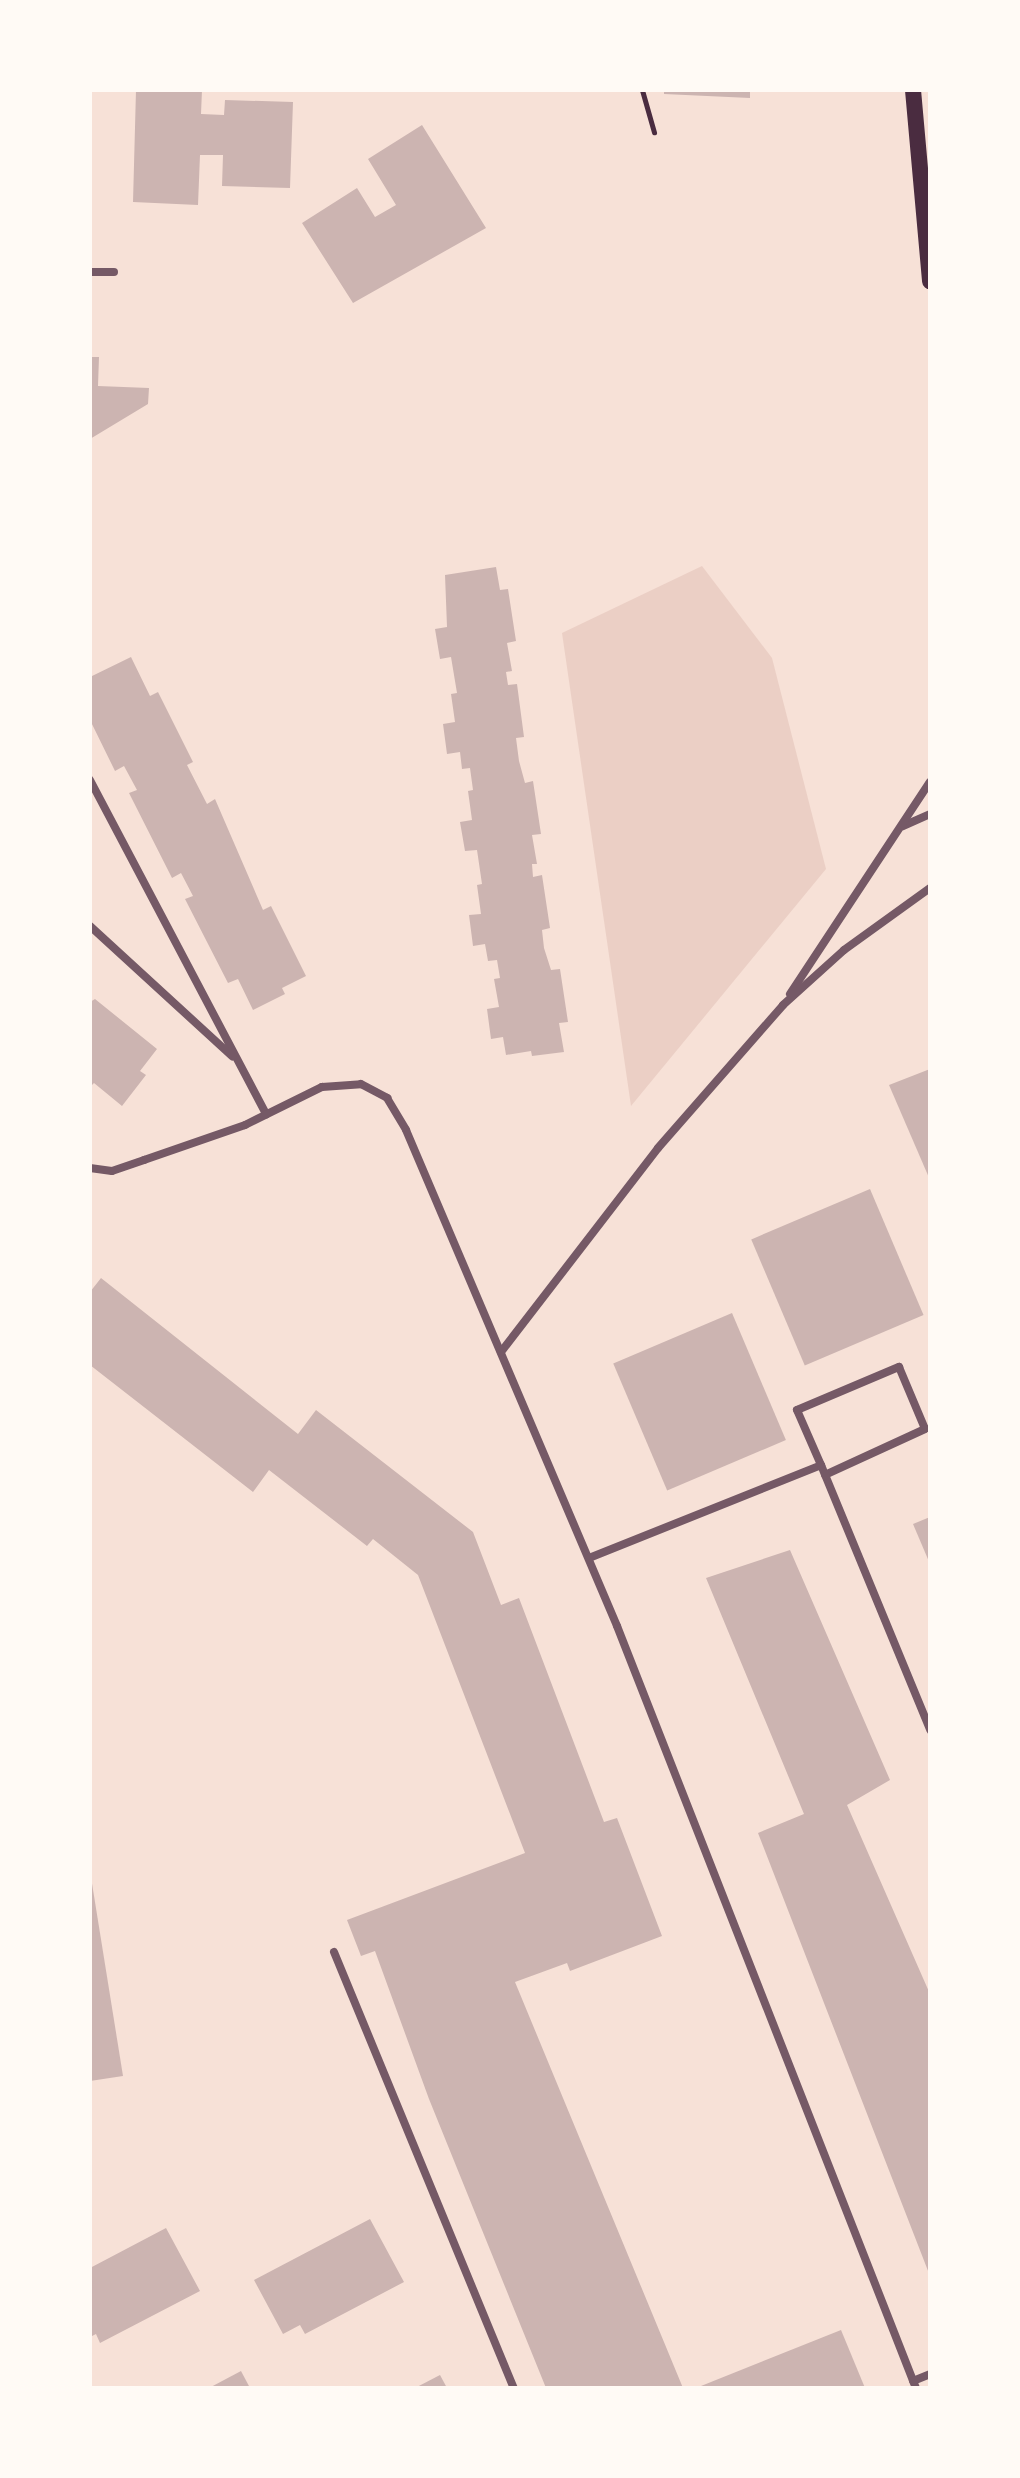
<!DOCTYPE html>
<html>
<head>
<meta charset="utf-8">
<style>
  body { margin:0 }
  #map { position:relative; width:1020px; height:2478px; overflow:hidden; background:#f7e1d7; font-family:Jost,sans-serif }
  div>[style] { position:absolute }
  .green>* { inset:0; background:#ebcfc5 }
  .building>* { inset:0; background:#ccb4b1; transform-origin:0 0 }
  .path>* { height:5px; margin:-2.5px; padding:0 2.5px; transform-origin:2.5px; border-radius:2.5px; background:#4a2c40 }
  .minor>* { height:8px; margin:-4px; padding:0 4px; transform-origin:4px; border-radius:4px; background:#755966 }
  .secondary>* { height:16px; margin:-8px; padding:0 8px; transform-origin:8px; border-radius:8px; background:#4a2c40 }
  span { translate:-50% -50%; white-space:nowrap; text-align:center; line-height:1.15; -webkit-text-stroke:8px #fffaf5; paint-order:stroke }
  .frame { position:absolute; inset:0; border:92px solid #fffaf5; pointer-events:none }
</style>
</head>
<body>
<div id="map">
  <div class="green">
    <i style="clip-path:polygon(702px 566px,772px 658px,826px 869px,631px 1106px,562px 633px)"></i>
  </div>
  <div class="building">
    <i style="clip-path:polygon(136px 90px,202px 90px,201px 114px,224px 115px,225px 100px,293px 102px,290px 188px,222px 186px,223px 155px,200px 155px,198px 205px,133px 202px)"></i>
    <i style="clip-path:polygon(664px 90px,750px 90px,750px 98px,664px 94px)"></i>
    <i style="clip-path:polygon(422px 125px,486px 228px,353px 303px,302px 223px,357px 188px,375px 217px,396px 205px,368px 159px)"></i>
    <i style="clip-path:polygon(90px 357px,99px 357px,98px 386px,149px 388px,148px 404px,90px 439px)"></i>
    <i style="clip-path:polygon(496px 567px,500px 590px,508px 589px,516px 641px,507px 643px,512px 671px,506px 672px,508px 685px,517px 684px,524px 737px,516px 738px,519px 761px,525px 783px,533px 781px,541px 834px,532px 835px,537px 864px,532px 864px,533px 877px,542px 875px,550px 928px,542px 930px,544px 948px,551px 970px,560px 969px,568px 1022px,559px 1023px,564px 1052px,532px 1056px,531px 1051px,506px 1055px,503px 1037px,491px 1039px,487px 1009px,499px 1007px,494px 979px,500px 978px,497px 960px,488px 961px,485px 944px,473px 946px,469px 915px,481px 914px,477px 885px,482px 884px,477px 850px,465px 851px,460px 822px,472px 820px,468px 791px,473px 790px,470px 768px,462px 769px,460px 752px,447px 754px,443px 724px,455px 722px,451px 694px,457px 693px,451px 657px,440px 659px,435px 629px,447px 627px,445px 575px)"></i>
    <i style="clip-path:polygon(131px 657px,150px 696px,158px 692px,193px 762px,187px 765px,207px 804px,215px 799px,263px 910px,271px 906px,306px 976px,282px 988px,285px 994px,253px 1010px,238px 979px,228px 983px,185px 899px,193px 896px,181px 873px,172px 878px,129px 793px,137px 790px,124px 766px,115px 771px,90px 720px,90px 677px)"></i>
    <i style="clip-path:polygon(95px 999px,157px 1049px,140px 1071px,146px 1075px,122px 1106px,94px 1083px,90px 1087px,90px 1002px)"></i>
    <i style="clip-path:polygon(930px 1069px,930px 1180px,889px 1085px)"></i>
    <i style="left:870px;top:1189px;width:137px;height:129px;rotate:67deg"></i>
    <i style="clip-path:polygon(101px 1278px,298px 1434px,316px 1410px,473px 1532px,501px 1605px,519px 1598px,604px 1822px,617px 1818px,662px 1936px,570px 1971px,567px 1963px,515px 1982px,683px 2388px,546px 2388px,429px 2099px,375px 1951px,361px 1956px,347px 1920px,525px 1853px,418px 1575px,373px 1539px,367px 1546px,269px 1470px,253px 1492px,90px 1365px,90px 1292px)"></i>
    <i style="left:732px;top:1313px;width:138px;height:129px;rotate:67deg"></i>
    <i style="clip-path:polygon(930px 1517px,930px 1564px,913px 1524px)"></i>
    <i style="clip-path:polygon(790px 1550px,890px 1780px,847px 1805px,930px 1994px,930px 2276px,758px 1833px,804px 1814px,706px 1578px)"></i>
    <i style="clip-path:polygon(90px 1871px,123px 2076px,90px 2081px)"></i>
    <i style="clip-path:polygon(370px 2219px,404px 2282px,305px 2334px,300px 2325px,283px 2334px,254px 2280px)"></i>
    <i style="clip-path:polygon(166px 2228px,200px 2291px,100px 2343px,96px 2334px,90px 2337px,90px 2268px)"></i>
    <i style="clip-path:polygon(841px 2330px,865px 2388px,696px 2388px)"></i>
    <i style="clip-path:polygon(241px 2371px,250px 2388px,209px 2388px)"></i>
    <i style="clip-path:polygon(440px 2375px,447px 2388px,415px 2388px)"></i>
  </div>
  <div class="path">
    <i style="left:642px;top:90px;width:44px;rotate:74.1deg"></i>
  </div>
  <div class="minor">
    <i style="left:90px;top:272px;width:24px"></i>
    <i style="left:90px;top:780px;width:378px;rotate:62.2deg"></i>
    <i style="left:903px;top:826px;width:30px;rotate:-24deg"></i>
    <i style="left:90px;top:926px;width:193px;rotate:42.5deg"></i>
    <i style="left:790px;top:994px;width:254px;rotate:-56.6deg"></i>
    <i style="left:90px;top:1168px;width:22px;rotate:8deg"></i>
    <i style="left:112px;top:1171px;width:34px;rotate:-19deg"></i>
    <i style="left:144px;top:1160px;width:107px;rotate:-19.1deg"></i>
    <i style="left:245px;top:1125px;width:86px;rotate:-26.3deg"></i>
    <i style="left:322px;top:1087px;width:39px;rotate:-4deg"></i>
    <i style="left:361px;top:1084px;width:30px;rotate:28deg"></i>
    <i style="left:387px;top:1098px;width:37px;rotate:59deg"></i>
    <i style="left:406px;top:1130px;width:539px;rotate:66.95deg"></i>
    <i style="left:617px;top:1626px;width:819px;rotate:68.58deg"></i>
    <i style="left:501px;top:1352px;width:257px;rotate:-52.4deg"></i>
    <i style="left:658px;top:1148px;width:190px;rotate:-48.8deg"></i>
    <i style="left:783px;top:1005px;width:82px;rotate:-42deg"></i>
    <i style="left:844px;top:950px;width:106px;rotate:-35.8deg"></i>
    <i style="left:821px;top:1465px;width:60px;rotate:-113.6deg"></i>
    <i style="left:797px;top:1410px;width:111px;rotate:-22.9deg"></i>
    <i style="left:899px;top:1367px;width:67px;rotate:67.2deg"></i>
    <i style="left:925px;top:1429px;width:110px;rotate:155.3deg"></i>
    <i style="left:589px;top:1558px;width:250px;rotate:-21.8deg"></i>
    <i style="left:821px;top:1465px;width:287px;rotate:67.6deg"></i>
    <i style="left:334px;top:1952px;width:472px;rotate:67.6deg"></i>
    <i style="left:913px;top:2381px;width:18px;rotate:-22deg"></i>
  </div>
  <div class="secondary">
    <i style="left:913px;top:90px;width:192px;rotate:84.9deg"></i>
  </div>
  <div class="frame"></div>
</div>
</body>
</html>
